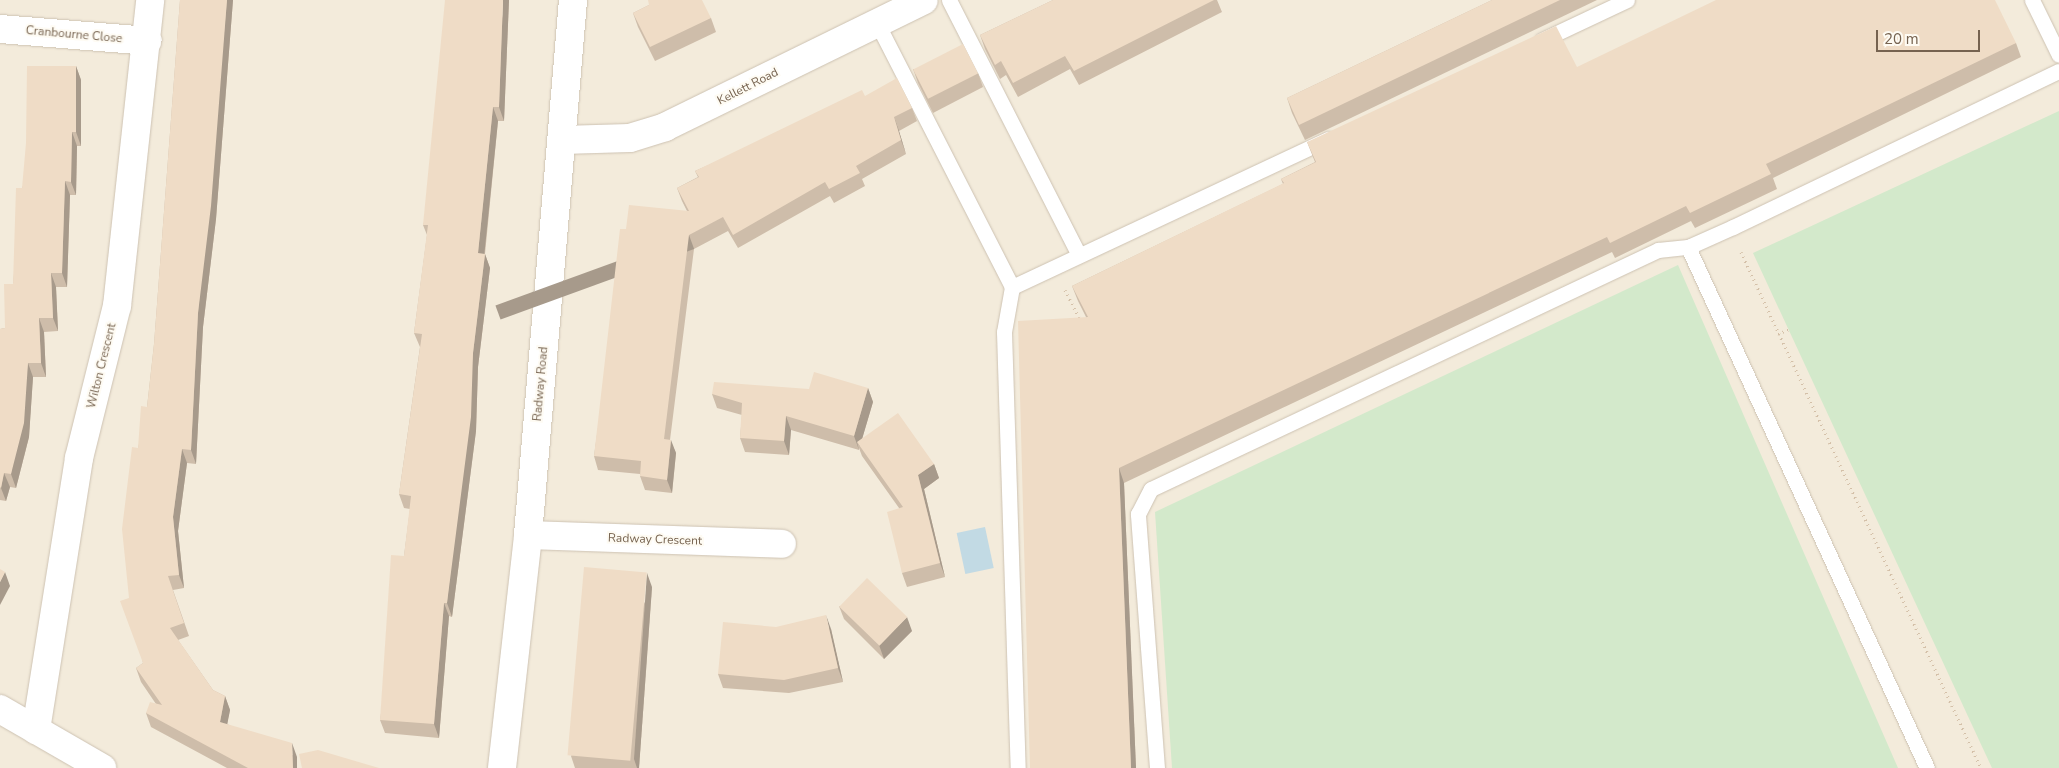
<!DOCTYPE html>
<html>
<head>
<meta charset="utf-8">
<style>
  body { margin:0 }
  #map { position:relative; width:2059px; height:768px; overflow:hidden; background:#fbf8ec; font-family:"Nunito Sans",sans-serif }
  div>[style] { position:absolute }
  .residential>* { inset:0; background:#f3ebdb; transform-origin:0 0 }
  .green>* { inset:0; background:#d3e9cb }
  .water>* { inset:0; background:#c2dae4; transform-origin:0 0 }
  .path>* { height:3px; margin-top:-1.5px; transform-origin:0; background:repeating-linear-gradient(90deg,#d4c0a8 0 1px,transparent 0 5px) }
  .roads { filter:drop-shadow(0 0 1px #cdc2b2) drop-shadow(0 0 1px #cdc2b2) }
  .service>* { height:15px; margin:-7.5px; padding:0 7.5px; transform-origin:7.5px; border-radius:7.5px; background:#fff }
  .minor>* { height:28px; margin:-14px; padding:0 14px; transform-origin:14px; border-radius:14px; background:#fff }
  .wall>* { inset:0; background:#cebdaa }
  .shaded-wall>* { inset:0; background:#a79a8b; transform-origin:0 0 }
  .building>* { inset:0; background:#efdcc6; transform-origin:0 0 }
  span { translate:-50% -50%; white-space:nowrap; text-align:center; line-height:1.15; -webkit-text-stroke:4px #fefbf3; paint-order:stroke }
  .street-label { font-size:12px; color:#766350 }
  .scale { position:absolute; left:1876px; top:30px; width:104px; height:22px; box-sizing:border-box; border:2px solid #766350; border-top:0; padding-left:6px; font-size:15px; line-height:18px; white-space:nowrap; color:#766350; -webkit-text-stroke:4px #fefbf3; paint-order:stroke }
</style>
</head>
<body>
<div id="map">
  <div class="residential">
    <i style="left:0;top:0;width:2059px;height:768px"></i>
  </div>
  <div class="green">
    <i style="clip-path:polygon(2059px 111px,2059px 768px,1992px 768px,1753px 253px)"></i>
    <i style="clip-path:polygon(1678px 265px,1898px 768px,1172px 768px,1155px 512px)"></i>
  </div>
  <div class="water">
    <i style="left:985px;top:527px;width:42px;height:29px;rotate:78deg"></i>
  </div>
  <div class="path">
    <i style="left:1741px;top:252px;width:569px;rotate:65.06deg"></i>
    <i style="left:1065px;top:290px;width:34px;rotate:63deg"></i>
    <i style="left:1778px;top:334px;width:12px;rotate:-24deg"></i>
  </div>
  <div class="roads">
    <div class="service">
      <i style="left:949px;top:0;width:286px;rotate:63deg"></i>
      <i style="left:2032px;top:0;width:61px;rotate:63.9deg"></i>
      <i style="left:877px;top:23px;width:297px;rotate:62.9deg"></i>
      <i style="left:1012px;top:287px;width:46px;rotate:100.1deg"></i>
      <i style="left:1004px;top:332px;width:436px;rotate:88.2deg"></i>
      <i style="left:1542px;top:40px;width:94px;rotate:-25.2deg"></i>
      <i style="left:1688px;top:247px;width:573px;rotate:65.36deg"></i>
      <i style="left:1012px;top:287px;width:349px;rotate:-25.1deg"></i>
      <i style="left:1157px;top:768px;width:255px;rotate:-94.3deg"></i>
      <i style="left:1138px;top:514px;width:28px;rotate:-63deg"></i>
      <i style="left:1151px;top:489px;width:561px;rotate:-25.24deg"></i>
      <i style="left:1658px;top:250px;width:30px;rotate:-6deg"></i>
      <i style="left:1688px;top:247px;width:49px;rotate:-24deg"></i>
      <i style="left:1733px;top:227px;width:361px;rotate:-25.6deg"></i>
    </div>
    <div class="minor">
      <i style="left:0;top:29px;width:148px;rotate:4.6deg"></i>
      <i style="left:562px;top:140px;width:68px;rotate:-1.7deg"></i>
      <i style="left:630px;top:138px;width:37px;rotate:-17deg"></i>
      <i style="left:665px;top:127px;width:288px;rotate:-26.1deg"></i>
      <i style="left:528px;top:535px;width:254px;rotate:2deg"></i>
      <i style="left:0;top:709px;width:118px;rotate:30deg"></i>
      <i style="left:36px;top:730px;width:275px;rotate:-81deg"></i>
      <i style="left:79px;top:458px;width:157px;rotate:-76deg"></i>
      <i style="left:117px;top:306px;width:308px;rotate:-83.8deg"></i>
      <i style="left:502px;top:768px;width:234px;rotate:-83.6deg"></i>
      <i style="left:528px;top:535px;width:537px;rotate:-85.19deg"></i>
    </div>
  </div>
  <div class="wall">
    <i style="clip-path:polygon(180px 0,233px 0,216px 219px,203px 327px,196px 464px,187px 463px,178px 531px,184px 588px,173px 590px,189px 636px,178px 640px,213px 690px,225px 696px,230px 710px,227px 724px,297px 757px,297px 768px,227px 768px,151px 727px,146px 713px,156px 704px,141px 682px,136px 668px,143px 663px,129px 598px,138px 448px,147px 407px,154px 344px)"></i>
    <i style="clip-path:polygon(509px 0,504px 121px,498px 121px,485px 254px,490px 268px,478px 367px,476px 431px,452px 617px,449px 616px,439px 738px,385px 733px,380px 720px,404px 556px,410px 509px,404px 508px,399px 494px,420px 347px,414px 333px,427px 235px,423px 225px)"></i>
    <i style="clip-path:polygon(1053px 0,1217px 0,1222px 12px,1079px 85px,1070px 69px,1018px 97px,1006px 75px,1000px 79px,985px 49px,980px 35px)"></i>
    <i style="clip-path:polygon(1492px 0,1597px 0,1305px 140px,1292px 113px,1287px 98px)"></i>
    <i style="clip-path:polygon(649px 5px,711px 18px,716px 32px,655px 61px,638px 27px,633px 13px)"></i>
    <i style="clip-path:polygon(2016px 43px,2021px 57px,1773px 178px,1777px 189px,1695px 228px,1691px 221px,1615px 258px,1612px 252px,1124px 483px,1136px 768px,1030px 768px,1086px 317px,1078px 301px,1072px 286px,1283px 184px,1281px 179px,1315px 162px,1307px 142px)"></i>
    <i style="clip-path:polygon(76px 66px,81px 80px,81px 146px,77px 146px,76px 195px,70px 195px,67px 287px,56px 287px,58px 331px,44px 332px,46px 377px,33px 377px,29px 437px,16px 488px,10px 487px,6px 501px,0 500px,0 329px,5px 328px,13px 284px,22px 188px)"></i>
    <i style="clip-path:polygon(913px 69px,978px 73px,983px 87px,933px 113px,918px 83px)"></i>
    <i style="clip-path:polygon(865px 96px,912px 108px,917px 121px,899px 131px,906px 154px,862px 179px,865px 186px,834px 203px,830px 196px,738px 248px,728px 231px,694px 249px,670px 440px,676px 453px,672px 493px,645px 490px,640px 476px,640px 474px,598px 470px,594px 456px,626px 229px,687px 211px,682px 201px,677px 188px,698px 177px,695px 171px)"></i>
    <i style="clip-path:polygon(868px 388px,873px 402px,862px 439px,934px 464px,939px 478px,924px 489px,945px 577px,907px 587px,902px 573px,899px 508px,862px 456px,859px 448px,859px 450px,791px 430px,789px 455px,745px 452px,740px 438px,742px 415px,717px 408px,712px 394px,809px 389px)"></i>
    <i style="clip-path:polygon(652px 587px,639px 768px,575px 768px,571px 756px)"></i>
    <i style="clip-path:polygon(839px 606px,912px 631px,884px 659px,844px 619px)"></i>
    <i style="clip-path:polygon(776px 627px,831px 629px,843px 682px,789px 693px,723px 688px,718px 674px)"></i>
  </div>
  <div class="shaded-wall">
    <i style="clip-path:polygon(227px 0,233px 0,216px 219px,203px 327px,196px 464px,191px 450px,198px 313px)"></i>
    <i style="clip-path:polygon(503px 0,509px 0,504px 121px,499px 107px)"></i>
    <i style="clip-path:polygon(76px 66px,81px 80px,81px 146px,76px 132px)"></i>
    <i style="clip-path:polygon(493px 107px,498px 121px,483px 267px,478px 253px)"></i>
    <i style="clip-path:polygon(894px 117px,899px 131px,906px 154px,901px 140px)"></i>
    <i style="clip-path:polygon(72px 132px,77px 146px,76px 195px,71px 182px)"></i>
    <i style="clip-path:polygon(65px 181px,70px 195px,67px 287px,62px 273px)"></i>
    <i style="left:689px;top:235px;width:15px;height:206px;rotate:70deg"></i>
    <i style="clip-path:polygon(485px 254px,490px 268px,478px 367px,476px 431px,452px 617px,447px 603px,473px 353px)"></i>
    <i style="clip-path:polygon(51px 273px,56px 287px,58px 331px,53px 318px)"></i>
    <i style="clip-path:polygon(39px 318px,44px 332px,46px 377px,41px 363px)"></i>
    <i style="clip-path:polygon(28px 363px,33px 377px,29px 437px,16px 488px,11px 474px)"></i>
    <i style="clip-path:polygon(868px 388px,873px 402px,860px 446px,857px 442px,859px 450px,854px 436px)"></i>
    <i style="clip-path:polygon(786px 416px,791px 430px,789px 455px,784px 441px)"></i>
    <i style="clip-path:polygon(671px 440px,676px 453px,672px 493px,667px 480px)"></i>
    <i style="clip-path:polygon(182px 449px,187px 463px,178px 531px,184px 588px,179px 575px,173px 517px)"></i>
    <i style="clip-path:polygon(934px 464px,939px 478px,924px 489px,945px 577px,940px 563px,918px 475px)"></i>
    <i style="clip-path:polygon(1119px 468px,1124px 483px,1136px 768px,1131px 768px)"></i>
    <i style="clip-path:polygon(4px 473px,10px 487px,6px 501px,1px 488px)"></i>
    <i style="clip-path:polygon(5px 572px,10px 586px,0 605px,0 582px)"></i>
    <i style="clip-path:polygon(647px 573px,652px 587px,639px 768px,637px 768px,634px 759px)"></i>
    <i style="clip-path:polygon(444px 603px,449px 616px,439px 738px,434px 724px)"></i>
    <i style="clip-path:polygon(826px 615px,831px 629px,843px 682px,838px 668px)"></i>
    <i style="clip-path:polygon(907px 617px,912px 631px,884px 659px,879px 645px)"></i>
    <i style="clip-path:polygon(225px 696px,230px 710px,225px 736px,220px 722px)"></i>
    <i style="clip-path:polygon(292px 743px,297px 757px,297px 768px,293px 768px)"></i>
  </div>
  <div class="building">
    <i style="clip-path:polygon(180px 0,227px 0,211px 206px,198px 313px,191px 450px,182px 449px,173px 517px,179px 575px,168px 576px,184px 623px,170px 628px,213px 690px,225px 696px,220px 722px,292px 743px,293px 768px,248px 768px,146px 713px,150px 702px,162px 705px,136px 668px,143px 663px,120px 601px,129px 598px,122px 529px,132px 447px,138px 448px,141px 406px,147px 407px,154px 344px)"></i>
    <i style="clip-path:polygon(445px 0,503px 0,499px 107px,493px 107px,478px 253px,485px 254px,473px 353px,471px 417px,447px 603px,444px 603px,434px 724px,380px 720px,391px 555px,404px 556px,411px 496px,399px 494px,422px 334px,414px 333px,428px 225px,423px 225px)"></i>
    <i style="clip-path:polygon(648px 0,702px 0,711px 18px,650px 47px,633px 13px,649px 5px)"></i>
    <i style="clip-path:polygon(1053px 0,1214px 0,1074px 71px,1065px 56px,1013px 83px,1001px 61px,995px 65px,980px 35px)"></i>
    <i style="clip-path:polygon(1492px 0,1560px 0,1299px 125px,1287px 98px)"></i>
    <i style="clip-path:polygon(1716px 0,1995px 0,2016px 43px,1766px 164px,1771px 174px,1690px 213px,1686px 206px,1610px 243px,1607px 237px,1119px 468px,1131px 768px,1030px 768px,1018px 321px,1088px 317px,1072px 286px,1284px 183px,1281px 179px,1316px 162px,1307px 142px,1556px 26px,1577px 67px)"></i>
    <i style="left:963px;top:44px;width:33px;height:56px;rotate:63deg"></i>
    <i style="clip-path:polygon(27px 66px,76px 66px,76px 132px,72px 132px,71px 182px,65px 181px,62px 273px,51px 273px,53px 318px,39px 318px,41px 363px,28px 363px,24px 423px,11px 474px,4px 473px,1px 488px,0 487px,0 329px,5px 328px,4px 284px,13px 284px,16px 188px,22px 188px,26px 143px)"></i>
    <i style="clip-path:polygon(897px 78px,912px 108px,894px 117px,901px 140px,856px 166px,860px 173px,829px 189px,825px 182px,733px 235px,723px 217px,689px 235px,664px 439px,671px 440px,667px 480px,640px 476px,641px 461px,594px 456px,620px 229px,626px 229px,629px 205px,689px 211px,677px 188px,699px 177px,695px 171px,862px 90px,865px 96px)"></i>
    <i style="clip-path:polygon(814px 372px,868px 388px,854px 436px,786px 416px,784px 441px,740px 438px,742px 403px,712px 394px,714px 382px,809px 389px)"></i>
    <i style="clip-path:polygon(898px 413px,934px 464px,918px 475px,940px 563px,902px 573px,887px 512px,903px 507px,857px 442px)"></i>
    <i style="left:584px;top:567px;width:63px;height:189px;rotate:5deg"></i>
    <i style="clip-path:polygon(0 569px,5px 572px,0 582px)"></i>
    <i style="left:867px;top:578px;width:56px;height:40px;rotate:44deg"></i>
    <i style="clip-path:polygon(826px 615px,838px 668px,784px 680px,718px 674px,723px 622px,776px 627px)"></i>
    <i style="clip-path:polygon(318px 750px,379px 768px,302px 768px,299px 754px)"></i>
  </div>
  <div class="street-label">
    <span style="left:74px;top:35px;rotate:5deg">Cranbourne Close</span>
    <span style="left:748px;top:87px;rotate:-27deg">Kellett Road</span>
    <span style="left:102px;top:366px;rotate:-76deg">Wilton Crescent</span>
    <span style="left:541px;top:384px;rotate:-85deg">Radway Road</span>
    <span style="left:655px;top:540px;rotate:2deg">Radway Crescent</span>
  </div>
  <div class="scale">20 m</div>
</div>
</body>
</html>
